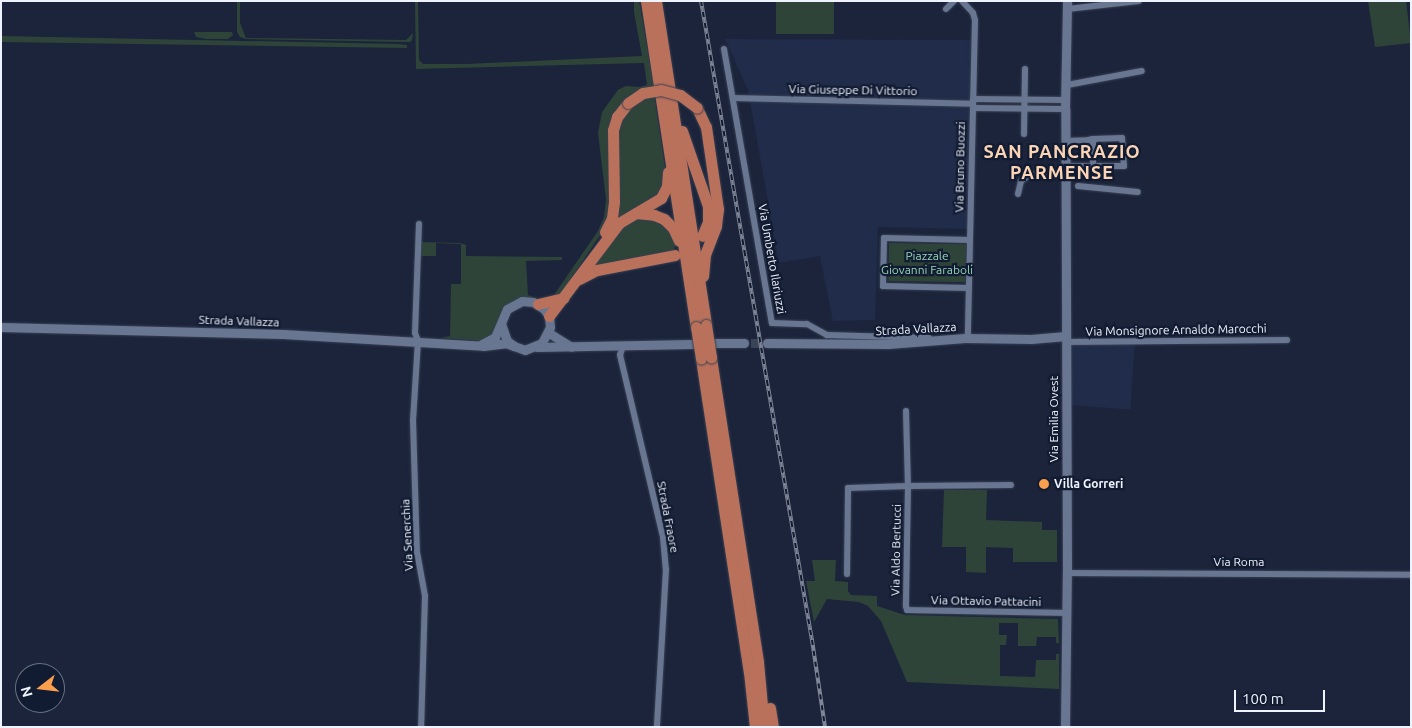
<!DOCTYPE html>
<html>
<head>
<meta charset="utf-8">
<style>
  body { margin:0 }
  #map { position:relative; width:1412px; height:728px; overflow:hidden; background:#1b243b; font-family:Ubuntu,sans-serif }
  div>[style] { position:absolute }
  .built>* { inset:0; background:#202c49; transform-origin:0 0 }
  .green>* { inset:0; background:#2e4439; transform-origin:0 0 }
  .secondary-tunnel>* { height:9px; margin-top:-4.5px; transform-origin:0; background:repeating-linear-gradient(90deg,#3b4358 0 9px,transparent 0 13.5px) }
  .roads { filter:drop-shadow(0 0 1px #394052) drop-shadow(0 0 1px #394052) }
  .street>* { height:6px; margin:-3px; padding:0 3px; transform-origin:3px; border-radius:3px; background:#697691 }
  .secondary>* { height:9px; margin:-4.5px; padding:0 4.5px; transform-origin:4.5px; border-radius:4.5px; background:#697691 }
  .highway>* { height:11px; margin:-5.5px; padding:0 5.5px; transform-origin:5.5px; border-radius:5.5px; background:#b9715c }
  .rail>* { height:4px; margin-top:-2px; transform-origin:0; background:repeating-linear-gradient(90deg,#111b31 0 5.5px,#7e8596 0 11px); box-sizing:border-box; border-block:1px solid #7e8596 }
  .bridges { filter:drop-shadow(0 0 1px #394052) drop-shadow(0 0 1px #394052) }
  .highway-bridge>* { height:11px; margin:-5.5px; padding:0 5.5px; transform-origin:5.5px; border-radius:5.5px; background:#b9715c }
  .dots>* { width:14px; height:14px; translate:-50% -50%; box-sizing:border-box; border:2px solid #111b31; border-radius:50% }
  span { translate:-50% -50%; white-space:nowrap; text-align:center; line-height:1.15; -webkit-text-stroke:4.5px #111b31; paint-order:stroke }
  .street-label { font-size:12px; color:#eff3fd }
  .park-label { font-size:12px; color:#97d5b5 }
  .poi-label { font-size:12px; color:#eff3fd; font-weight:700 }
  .left { translate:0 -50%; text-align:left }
  .district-label { font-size:18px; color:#fbd4b5; font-weight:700; letter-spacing:1px }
  .frame { position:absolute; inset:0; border:2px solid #eff3fd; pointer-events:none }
  .north { position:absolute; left:15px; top:663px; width:50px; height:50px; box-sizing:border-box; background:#111b31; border:1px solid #6a7183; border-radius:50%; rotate:254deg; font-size:14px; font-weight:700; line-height:20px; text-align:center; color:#eff3fd }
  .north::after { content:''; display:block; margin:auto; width:18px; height:22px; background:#fa9f4e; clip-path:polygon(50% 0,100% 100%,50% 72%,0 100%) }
  .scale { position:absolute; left:1234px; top:690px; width:91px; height:22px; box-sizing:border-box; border:2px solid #eff3fd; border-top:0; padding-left:6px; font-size:15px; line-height:18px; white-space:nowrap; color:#eff3fd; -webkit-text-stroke:4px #111b31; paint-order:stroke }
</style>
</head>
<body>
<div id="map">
  <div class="built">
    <i style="clip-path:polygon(725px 39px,971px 40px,968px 229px,878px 227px,875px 320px,833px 321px,820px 256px,779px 263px,748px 90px)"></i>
    <i style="left:1070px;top:340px;width:65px;height:65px;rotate:4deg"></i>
  </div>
  <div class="green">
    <i style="clip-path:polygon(237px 1px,240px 1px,240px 23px,246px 38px,406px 40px,413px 33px,412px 40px,410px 42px,246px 39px,240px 37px,237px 32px)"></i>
    <i style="clip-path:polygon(415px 1px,418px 1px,419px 60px,423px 64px,467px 64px,642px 56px,634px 12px,634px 1px,639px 1px,654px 87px,617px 112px,612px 193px,605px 228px,561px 293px,552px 301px,518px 299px,495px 332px,482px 341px,441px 338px,450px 336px,451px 284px,461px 284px,461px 244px,436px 243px,436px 256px,419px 256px,419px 242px,460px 243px,466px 245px,466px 256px,562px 257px,562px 260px,526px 261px,528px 295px,540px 300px,554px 295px,598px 231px,604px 217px,606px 199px,598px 133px,602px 112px,618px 90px,626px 86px,640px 87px,647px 85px,644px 63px,416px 69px)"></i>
    <i style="left:776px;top:1px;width:58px;height:33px"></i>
    <i style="clip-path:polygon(1368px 1px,1406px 1px,1411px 43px,1375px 47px)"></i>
    <i style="clip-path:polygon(194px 32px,232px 32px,233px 35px,228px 39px,206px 39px,196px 37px)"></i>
    <i style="clip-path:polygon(1px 36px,397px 44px,407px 45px,407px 48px,1px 42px)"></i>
    <i style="clip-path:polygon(654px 94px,666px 175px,658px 197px,616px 220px,618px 125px,636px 101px)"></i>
    <i style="clip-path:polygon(641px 217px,664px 223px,677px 245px,674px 248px,675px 252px,592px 266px,621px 228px,627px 222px)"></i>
    <i style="left:889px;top:243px;width:77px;height:38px;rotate:1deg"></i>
    <i style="clip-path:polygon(944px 490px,987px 490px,986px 520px,1042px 522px,1042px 530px,1057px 530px,1057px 562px,1013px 562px,1013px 548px,986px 547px,986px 573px,966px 572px,966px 547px,942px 547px)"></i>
    <i style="clip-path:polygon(812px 560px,836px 560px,835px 581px,848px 582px,848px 591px,851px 595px,877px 596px,877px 606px,905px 615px,1058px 619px,1059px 643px,1056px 643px,1056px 637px,1037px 637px,1036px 646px,1018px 646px,1018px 623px,999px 623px,999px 635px,1007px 635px,1006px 645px,1000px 645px,1000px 676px,1035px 677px,1036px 660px,1056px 660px,1056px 654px,1059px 654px,1059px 689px,907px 682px,881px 621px,868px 606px,859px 602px,827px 599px,814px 622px,806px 581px,815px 581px)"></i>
  </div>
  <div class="secondary-tunnel">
    <i style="left:751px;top:343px;width:16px"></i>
  </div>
  <div class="roads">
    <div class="street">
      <i style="left:962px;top:1px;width:16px;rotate:47deg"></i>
      <i style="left:973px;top:13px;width:7px;rotate:74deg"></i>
      <i style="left:975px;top:20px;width:318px;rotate:91.3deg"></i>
      <i style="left:946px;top:9px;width:11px;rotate:-45deg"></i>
      <i style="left:1067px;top:9px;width:72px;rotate:-6.3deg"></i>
      <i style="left:724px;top:49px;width:278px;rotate:80.1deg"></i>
      <i style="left:772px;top:323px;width:35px;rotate:2deg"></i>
      <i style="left:807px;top:324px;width:23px;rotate:29deg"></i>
      <i style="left:827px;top:335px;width:102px;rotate:1.7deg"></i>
      <i style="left:1067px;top:85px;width:76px;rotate:-10.6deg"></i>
      <i style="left:733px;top:98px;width:240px;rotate:1.4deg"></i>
      <i style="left:973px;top:99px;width:92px;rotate:0.6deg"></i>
      <i style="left:973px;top:108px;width:92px;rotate:0.6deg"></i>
      <i style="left:1024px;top:134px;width:65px;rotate:-89.1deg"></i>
      <i style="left:1065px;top:141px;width:23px;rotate:-2deg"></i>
      <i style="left:1088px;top:140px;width:5px;rotate:-11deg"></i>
      <i style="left:1093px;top:139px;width:29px;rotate:-2deg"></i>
      <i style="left:1122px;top:138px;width:28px;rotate:86deg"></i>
      <i style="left:1124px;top:166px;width:31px;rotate:180deg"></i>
      <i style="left:1093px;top:166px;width:27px;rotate:-90deg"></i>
      <i style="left:1065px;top:166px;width:28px"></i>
      <i style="left:1078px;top:186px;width:60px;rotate:5.7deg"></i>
      <i style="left:1018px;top:194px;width:13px;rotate:-77deg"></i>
      <i style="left:1021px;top:181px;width:10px;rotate:-37deg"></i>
      <i style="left:1029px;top:175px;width:36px;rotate:-6deg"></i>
      <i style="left:419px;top:224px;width:109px;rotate:92.1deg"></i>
      <i style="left:415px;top:333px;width:9px;rotate:69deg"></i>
      <i style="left:418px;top:341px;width:79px;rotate:93.6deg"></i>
      <i style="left:413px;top:420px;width:132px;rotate:88.3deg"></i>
      <i style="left:417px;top:552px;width:45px;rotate:79.7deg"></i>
      <i style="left:425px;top:596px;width:131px;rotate:91.7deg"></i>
      <i style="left:969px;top:288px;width:86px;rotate:-178.7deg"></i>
      <i style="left:883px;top:286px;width:48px;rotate:-88.8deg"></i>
      <i style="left:884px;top:238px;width:86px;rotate:1.3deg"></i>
      <i style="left:1066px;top:342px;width:221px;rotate:-0.5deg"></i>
      <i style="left:623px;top:346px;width:9px;rotate:108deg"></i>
      <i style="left:620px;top:355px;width:187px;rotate:76.7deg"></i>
      <i style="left:663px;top:537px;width:32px;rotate:85deg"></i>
      <i style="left:666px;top:569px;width:158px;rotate:93.3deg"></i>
      <i style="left:906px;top:411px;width:75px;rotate:88.5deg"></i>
      <i style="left:908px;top:486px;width:103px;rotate:-0.6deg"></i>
      <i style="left:1067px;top:573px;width:344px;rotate:0.3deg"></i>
      <i style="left:847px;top:574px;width:86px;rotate:-89.3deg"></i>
      <i style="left:848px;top:488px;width:60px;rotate:-1.9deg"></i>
      <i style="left:908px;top:486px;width:120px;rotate:91deg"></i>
      <i style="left:906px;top:606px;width:4px;rotate:76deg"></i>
      <i style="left:907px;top:610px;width:158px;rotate:1.1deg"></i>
    </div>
    <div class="secondary">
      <i style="left:1px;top:327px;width:282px;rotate:1.4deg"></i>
      <i style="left:283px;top:334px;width:200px;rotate:3.4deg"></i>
      <i style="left:483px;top:346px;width:23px;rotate:-7deg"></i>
      <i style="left:506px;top:343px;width:9px;rotate:21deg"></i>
      <i style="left:549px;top:333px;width:26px;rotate:32deg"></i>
      <i style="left:715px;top:343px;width:29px"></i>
      <i style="left:767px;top:343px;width:121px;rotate:0.5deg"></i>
      <i style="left:888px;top:344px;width:77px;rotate:-4.5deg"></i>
      <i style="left:965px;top:338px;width:66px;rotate:0.9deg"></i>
      <i style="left:1031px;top:339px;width:35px;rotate:-5deg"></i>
      <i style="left:482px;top:344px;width:15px;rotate:-28deg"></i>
      <i style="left:495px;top:337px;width:30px;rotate:-67deg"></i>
      <i style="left:507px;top:309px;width:17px;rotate:-28deg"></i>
      <i style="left:522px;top:301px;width:11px;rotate:5deg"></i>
      <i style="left:533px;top:302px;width:13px;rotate:32deg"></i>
      <i style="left:544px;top:309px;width:9px;rotate:54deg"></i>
      <i style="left:549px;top:316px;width:11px;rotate:85deg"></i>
      <i style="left:550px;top:327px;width:18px;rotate:117deg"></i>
      <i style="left:542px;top:343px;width:18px;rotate:158deg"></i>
      <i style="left:525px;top:350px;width:12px;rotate:-160deg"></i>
      <i style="left:514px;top:346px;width:9px;rotate:-144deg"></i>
      <i style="left:507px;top:341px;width:18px;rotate:-109deg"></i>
      <i style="left:537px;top:347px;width:155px;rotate:-1.1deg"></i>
      <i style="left:1065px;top:727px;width:154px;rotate:-89.3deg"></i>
      <i style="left:1067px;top:573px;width:464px;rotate:-90.2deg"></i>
      <i style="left:1065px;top:109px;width:108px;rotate:-88.9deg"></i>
    </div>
    <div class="highway">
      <i style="left:646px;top:1px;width:330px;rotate:81.3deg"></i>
      <i style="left:656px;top:1px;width:328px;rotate:81.2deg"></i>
      <i style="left:697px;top:108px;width:21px;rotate:65deg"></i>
      <i style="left:706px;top:127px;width:83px;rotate:81.7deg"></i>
      <i style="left:718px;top:209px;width:17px;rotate:97deg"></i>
      <i style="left:716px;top:226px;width:30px;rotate:111deg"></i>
      <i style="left:705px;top:254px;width:22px;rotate:95deg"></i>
      <i style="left:682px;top:131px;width:79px;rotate:70.9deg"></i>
      <i style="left:708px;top:206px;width:16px;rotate:90deg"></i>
      <i style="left:708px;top:222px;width:15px;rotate:113deg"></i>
      <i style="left:636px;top:213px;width:18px;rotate:6deg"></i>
      <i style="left:654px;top:215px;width:11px;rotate:22deg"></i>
      <i style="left:664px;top:219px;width:13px;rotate:45deg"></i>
      <i style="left:673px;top:228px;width:14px;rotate:65deg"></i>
      <i style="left:605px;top:232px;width:16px;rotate:-63deg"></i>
      <i style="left:612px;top:218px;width:16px;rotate:-83deg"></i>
      <i style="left:614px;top:202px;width:72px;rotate:-90.8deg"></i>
      <i style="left:613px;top:130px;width:14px;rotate:-73deg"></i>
      <i style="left:617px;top:117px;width:18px;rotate:-52deg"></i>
      <i style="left:579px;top:279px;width:20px;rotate:-27deg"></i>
      <i style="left:597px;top:270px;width:79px;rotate:-10.9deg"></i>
      <i style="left:538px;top:304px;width:26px;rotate:-13deg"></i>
      <i style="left:549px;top:316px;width:116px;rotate:-53deg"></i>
      <i style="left:619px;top:223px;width:49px;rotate:-30.8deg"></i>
      <i style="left:661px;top:198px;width:13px;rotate:-63deg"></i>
      <i style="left:667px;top:186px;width:14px;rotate:-86deg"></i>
      <i style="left:711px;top:358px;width:308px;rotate:81.2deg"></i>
      <i style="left:758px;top:662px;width:65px;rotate:84.7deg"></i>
      <i style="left:701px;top:359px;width:317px;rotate:81.3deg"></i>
      <i style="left:749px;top:672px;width:55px;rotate:83.8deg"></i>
      <i style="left:770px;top:708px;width:19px;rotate:81deg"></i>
    </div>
  </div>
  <div class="rail">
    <i style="left:701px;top:1px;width:649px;rotate:80.15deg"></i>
    <i style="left:812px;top:640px;width:88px;rotate:81.5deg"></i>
  </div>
  <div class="bridges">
    <div class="highway-bridge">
      <i style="left:628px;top:103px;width:18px;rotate:-34deg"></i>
      <i style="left:643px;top:93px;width:18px;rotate:-9deg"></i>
      <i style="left:661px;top:90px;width:20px;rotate:15deg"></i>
      <i style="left:680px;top:95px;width:21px;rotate:37deg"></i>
      <i style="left:706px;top:325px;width:33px;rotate:81deg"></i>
      <i style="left:696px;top:327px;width:32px;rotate:81deg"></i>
    </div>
  </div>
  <div class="dots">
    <i style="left:1044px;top:484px;background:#fa9f4e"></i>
  </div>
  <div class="street-label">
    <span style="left:853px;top:90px;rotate:1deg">Via Giuseppe Di Vittorio</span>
    <span style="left:960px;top:167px;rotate:-89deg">Via Bruno Buozzi</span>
    <span style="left:772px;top:259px;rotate:80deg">Via Umberto Ilariuzzi</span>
    <span style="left:239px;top:321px;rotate:2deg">Strada Vallazza</span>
    <span style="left:916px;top:329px;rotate:-3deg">Strada Vallazza</span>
    <span style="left:1176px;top:330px;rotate:-1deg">Via Monsignore Arnaldo Marocchi</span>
    <span style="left:1054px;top:419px;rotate:-90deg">Via Emilia Ovest</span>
    <span style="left:668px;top:517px;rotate:79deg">Strada Fraore</span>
    <span style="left:407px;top:535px;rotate:-93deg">Via Senerchia</span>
    <span style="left:896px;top:550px;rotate:-89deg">Via Aldo Bertucci</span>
    <span style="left:1239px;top:562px">Via Roma</span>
    <span style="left:986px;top:601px;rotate:1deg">Via Ottavio Pattacini</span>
  </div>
  <div class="park-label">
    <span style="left:927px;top:263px">Piazzale<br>Giovanni Faraboli</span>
  </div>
  <div class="poi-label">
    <span class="left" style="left:1054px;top:484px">Villa Gorreri</span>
  </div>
  <div class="district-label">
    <span style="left:1062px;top:162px">SAN PANCRAZIO<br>PARMENSE</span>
  </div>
  <div class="frame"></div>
  <div class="north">N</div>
  <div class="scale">100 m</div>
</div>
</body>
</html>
